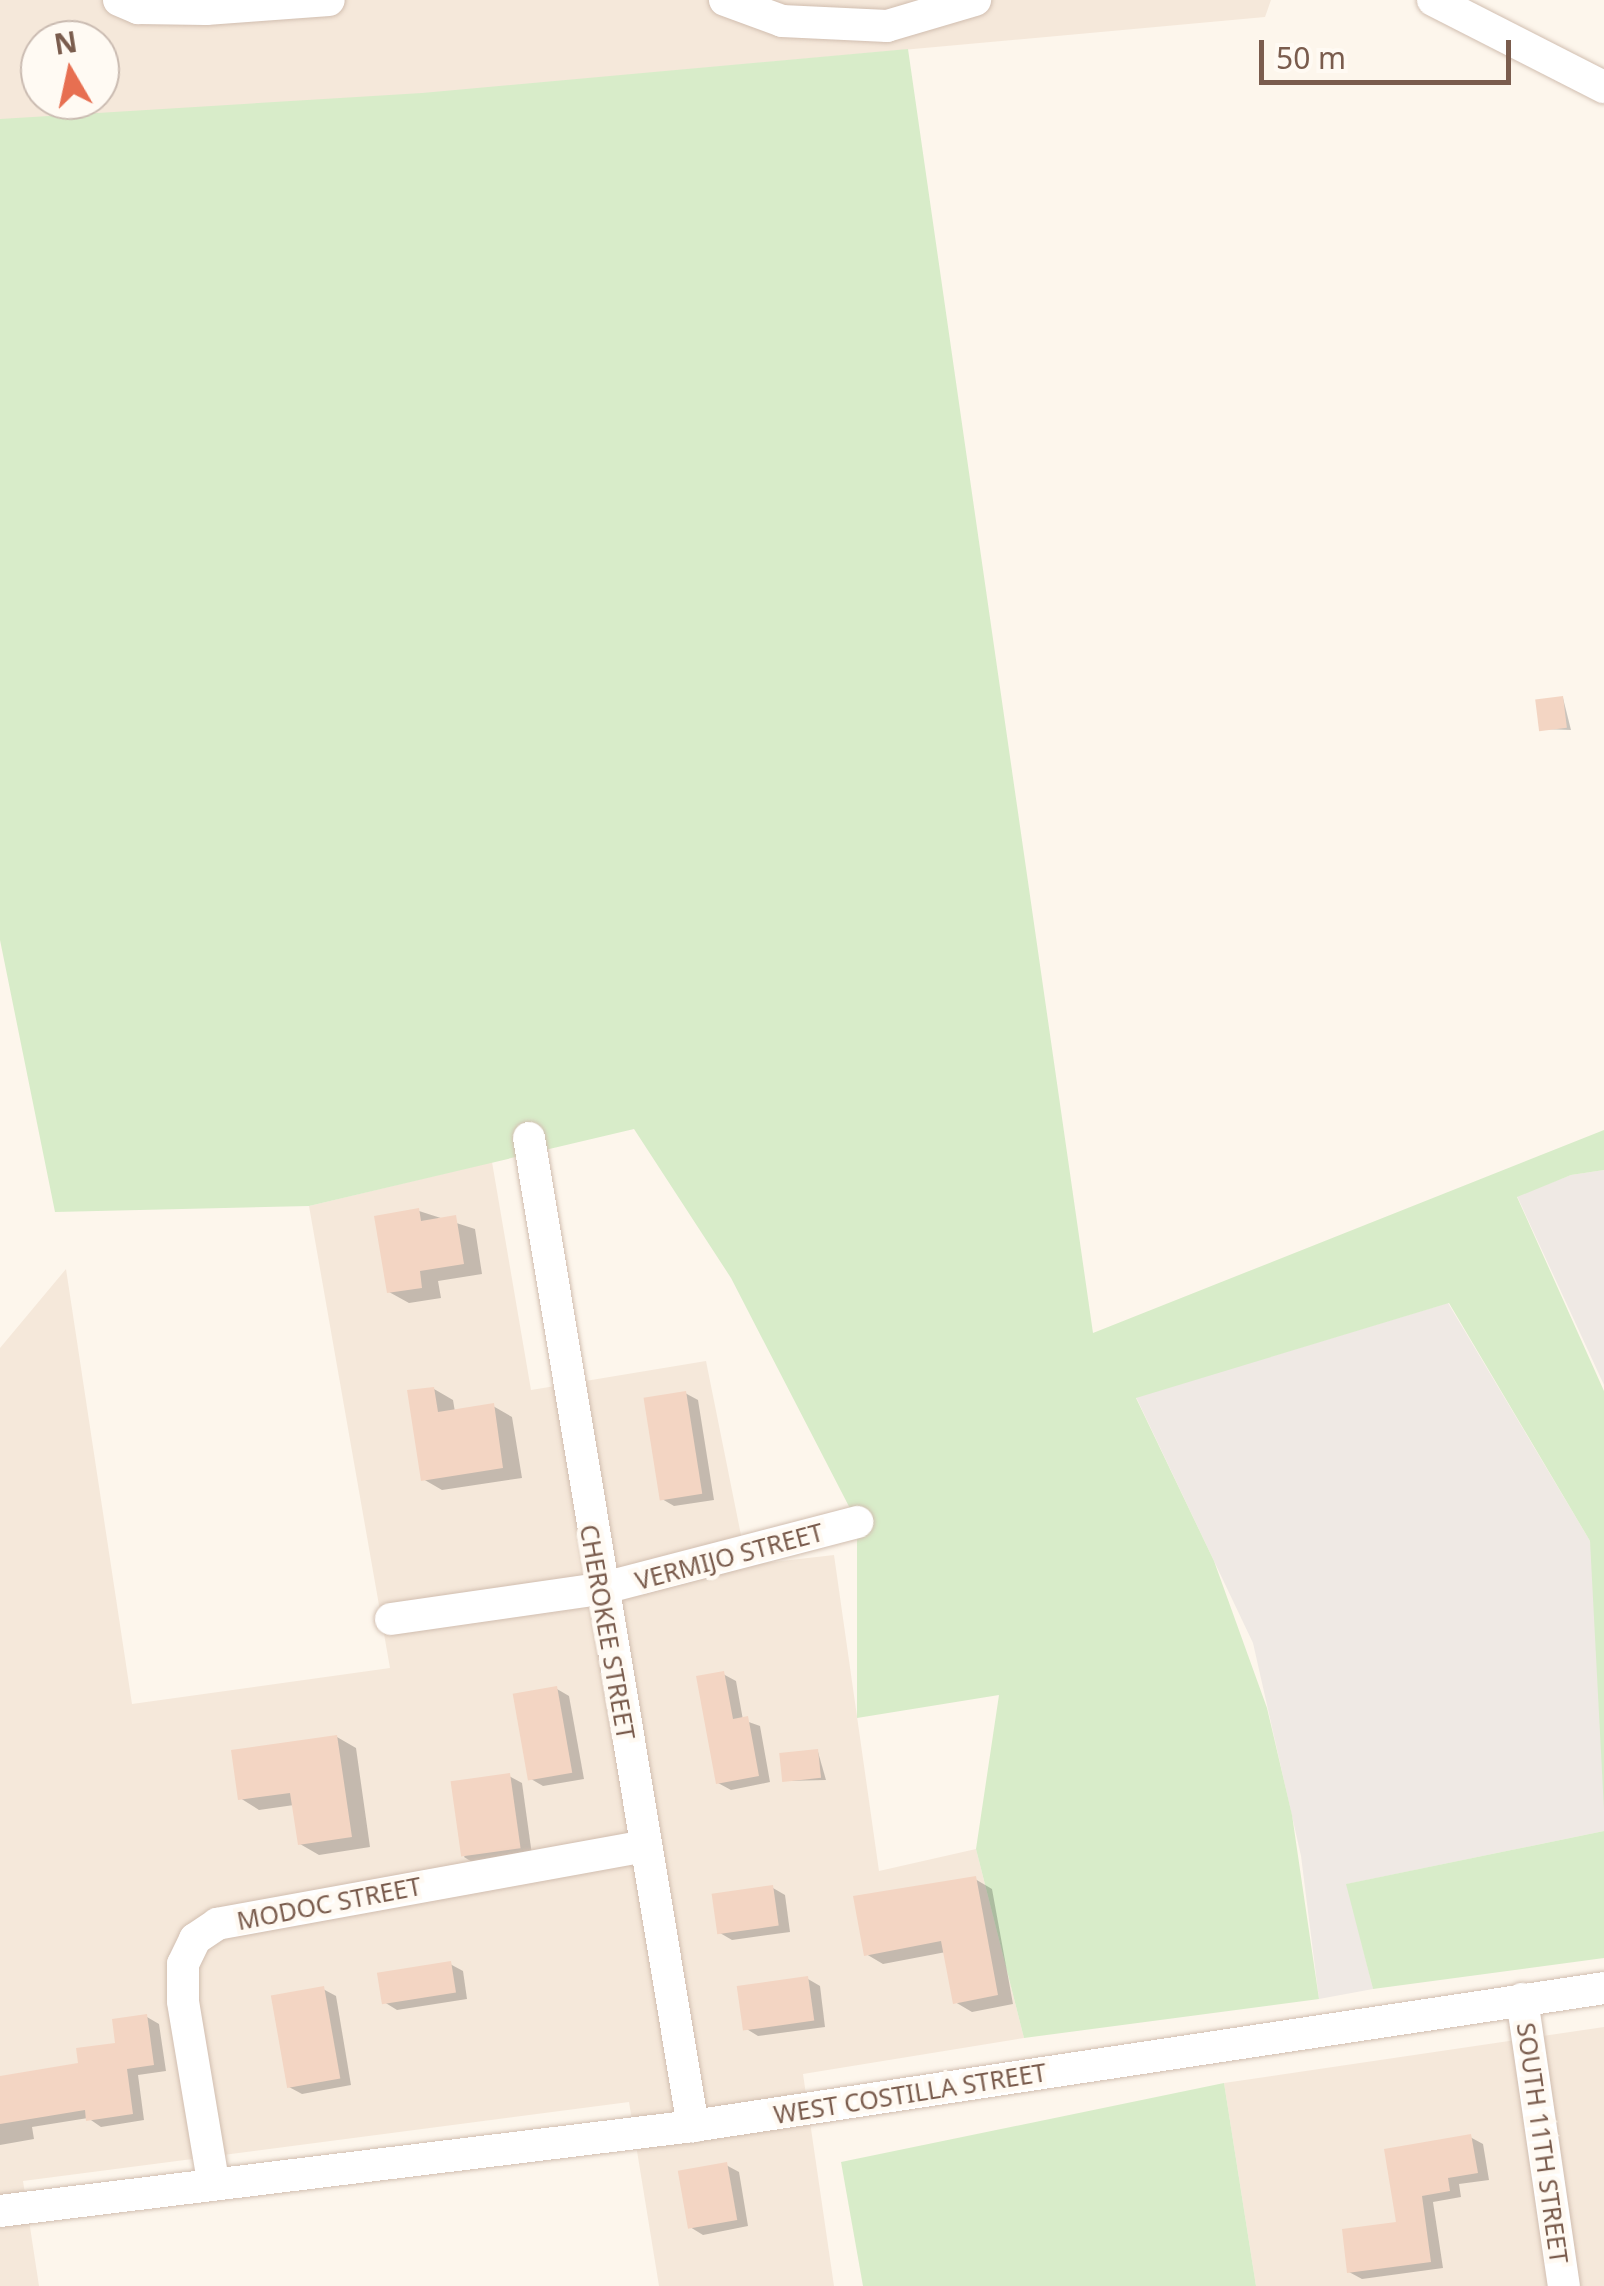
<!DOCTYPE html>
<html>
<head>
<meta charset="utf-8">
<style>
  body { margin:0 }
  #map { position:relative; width:1604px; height:2286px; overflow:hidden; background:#fdf6ec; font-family:"Noto Sans",sans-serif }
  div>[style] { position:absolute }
  .residential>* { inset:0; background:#f5e8da }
  .industrial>* { inset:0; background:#efe9e4 }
  .green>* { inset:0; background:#d8ecc9 }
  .shadow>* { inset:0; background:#0003 }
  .building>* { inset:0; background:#f3d5c3; transform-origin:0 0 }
  .roads { filter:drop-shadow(0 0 2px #d1beb0) drop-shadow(0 0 2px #d1beb0) }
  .street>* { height:32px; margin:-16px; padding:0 16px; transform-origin:16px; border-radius:16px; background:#fff }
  span { translate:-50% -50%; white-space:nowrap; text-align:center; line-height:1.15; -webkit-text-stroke:9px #fffaf3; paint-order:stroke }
  .street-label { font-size:25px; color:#7a5c4d }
  .north { position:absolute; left:20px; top:20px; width:100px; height:100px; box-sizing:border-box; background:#fffaf3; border:2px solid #cabbb1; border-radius:50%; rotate:351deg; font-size:28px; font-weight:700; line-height:40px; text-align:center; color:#7a5c4d }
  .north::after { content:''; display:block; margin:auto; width:35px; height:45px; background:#e76f51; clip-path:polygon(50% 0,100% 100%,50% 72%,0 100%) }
  .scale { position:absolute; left:1259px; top:40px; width:252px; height:45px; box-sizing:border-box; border:5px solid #7a5c4d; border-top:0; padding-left:12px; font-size:30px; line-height:35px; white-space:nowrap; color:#7a5c4d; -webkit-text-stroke:8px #fffaf3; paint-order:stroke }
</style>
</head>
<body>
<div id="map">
  <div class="residential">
    <i style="clip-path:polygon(evenodd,0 0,1271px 0,1265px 17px,199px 114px,0 122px,0 0,40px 40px,100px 40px,100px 100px,40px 100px,40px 40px)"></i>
    <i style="clip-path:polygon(492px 1162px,531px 1390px,706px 1361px,747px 1565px,834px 1555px,879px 1871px,976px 1849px,1024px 2038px,803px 2074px,834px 2286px,659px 2286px,629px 2102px,23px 2181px,39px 2286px,0 2286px,0 1348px,66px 1269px,132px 1704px,390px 1668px,309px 1206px)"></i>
    <i style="clip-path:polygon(1604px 2027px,1604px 2286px,1256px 2286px,1224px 2083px)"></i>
  </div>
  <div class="industrial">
    <i style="clip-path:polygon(1604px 1170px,1604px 1385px,1517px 1196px,1571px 1175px)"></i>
    <i style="clip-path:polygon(1448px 1303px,1590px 1541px,1604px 1609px,1604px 1831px,1347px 1884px,1373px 1989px,1319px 1999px,1301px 1856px,1253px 1643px,1136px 1397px)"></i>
  </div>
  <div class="green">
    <i style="clip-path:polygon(908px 49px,1093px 1333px,1604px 1130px,1604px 1170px,1571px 1175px,1517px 1197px,1604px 1391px,1604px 1810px,1590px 1541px,1449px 1303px,1136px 1398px,1214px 1561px,1267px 1708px,1292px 1815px,1319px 1999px,1024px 2038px,976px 1849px,999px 1695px,857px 1718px,857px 1522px,731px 1278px,634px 1129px,309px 1206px,55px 1212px,0 940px,0 119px,422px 93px)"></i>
    <i style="clip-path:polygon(1604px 1831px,1604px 1958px,1373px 1989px,1346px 1884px)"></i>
    <i style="clip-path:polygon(1224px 2083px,1256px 2286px,863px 2286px,841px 2162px)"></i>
  </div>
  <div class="shadow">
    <i style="clip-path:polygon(1563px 698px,1571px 730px,1541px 729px)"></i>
    <i style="clip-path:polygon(419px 1211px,475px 1229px,482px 1274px,438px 1281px,441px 1298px,409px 1303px,389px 1292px)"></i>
    <i style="clip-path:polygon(434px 1389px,453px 1400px,455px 1412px,493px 1406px,512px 1417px,522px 1478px,442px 1490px,423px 1479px)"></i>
    <i style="clip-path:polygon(685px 1393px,698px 1400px,714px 1500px,674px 1506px,662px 1499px)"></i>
    <i style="clip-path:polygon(723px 1674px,736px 1681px,743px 1720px,760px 1726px,770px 1782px,731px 1790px,718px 1783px)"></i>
    <i style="clip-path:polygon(557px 1689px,569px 1696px,584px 1779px,543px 1786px,531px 1779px)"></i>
    <i style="clip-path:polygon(337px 1737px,356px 1748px,370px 1847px,319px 1855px,300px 1844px,294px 1805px,259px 1810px,240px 1798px)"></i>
    <i style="clip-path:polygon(818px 1752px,826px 1780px,784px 1781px)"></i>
    <i style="clip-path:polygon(509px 1776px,522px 1783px,532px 1855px,477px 1865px,464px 1857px)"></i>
    <i style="clip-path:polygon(975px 1879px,992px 1889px,1013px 2004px,972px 2012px,955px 2002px,946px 1952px,883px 1964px,866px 1954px)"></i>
    <i style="clip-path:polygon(773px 1888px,785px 1895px,790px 1932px,732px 1940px,720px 1933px)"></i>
    <i style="clip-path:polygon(450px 1964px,463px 1971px,467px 1999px,397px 2010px,384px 2002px)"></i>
    <i style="clip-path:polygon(808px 1979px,820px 1986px,825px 2027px,758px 2036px,745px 2028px)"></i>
    <i style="clip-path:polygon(323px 1989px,336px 1996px,351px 2085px,302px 2094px,289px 2087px)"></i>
    <i style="clip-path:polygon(147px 2017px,159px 2024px,166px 2071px,138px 2075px,144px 2120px,101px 2127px,88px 2118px,32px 2127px,34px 2139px,0 2145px,0 2079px,81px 2065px,118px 2045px)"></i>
    <i style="clip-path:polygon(1470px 2137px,1483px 2144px,1489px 2180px,1459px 2184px,1461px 2197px,1433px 2202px,1443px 2268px,1362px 2279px,1349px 2272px,1399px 2224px,1387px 2151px)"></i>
    <i style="clip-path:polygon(726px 2165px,739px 2172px,748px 2226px,703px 2235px,690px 2227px)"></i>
  </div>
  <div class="building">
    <i style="left:1563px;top:696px;width:32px;height:28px;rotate:83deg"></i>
    <i style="clip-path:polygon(419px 1208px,421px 1221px,456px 1215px,464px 1264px,420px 1271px,422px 1288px,387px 1293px,374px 1216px)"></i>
    <i style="clip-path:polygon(434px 1387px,438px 1412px,494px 1403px,503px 1468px,421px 1481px,407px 1390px)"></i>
    <i style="left:686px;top:1391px;width:104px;height:43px;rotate:81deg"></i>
    <i style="clip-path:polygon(724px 1671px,733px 1719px,748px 1716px,759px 1776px,716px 1784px,696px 1676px)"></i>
    <i style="left:557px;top:1686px;width:88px;height:45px;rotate:80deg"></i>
    <i style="clip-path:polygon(337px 1735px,352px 1837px,298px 1845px,290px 1793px,238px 1800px,231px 1750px)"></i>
    <i style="left:818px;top:1749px;width:29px;height:39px;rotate:84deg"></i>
    <i style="left:510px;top:1773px;width:76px;height:60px;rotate:82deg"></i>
    <i style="clip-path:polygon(976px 1876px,998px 1995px,953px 2004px,941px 1941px,864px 1956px,853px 1896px)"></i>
    <i style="left:773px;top:1885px;width:41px;height:62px;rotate:82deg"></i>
    <i style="left:451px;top:1961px;width:32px;height:75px;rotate:81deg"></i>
    <i style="left:808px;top:1976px;width:45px;height:72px;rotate:82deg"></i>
    <i style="left:324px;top:1986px;width:94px;height:54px;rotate:80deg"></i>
    <i style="clip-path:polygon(147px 2014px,154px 2065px,127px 2069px,133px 2114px,86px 2121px,85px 2110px,0 2124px,0 2076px,78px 2063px,76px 2048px,115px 2043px,112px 2019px)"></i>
    <i style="clip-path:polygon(1471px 2134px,1478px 2173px,1448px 2178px,1450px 2191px,1422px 2196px,1431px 2262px,1347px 2273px,1342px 2229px,1396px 2222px,1384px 2149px)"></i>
    <i style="left:727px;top:2162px;width:59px;height:50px;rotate:80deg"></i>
  </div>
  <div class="roads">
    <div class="street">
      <i style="left:119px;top:0;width:21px;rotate:23deg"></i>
      <i style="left:138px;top:8px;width:68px;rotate:0.8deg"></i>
      <i style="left:206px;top:9px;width:123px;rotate:-4.2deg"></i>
      <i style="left:725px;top:0;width:61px;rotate:20.2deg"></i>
      <i style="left:782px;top:21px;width:105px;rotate:2.7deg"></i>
      <i style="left:887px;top:26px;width:92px;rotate:-16.5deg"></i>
      <i style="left:1433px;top:0;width:192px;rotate:27deg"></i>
      <i style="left:529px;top:1138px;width:1002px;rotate:80.58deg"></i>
      <i style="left:391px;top:1619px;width:211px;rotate:-8.2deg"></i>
      <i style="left:600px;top:1589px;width:266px;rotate:-14.6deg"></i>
      <i style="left:1522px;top:1999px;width:290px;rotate:81.7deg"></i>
      <i style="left:213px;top:2181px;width:182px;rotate:-99.5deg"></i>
      <i style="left:183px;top:2001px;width:37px;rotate:-90deg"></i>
      <i style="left:183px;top:1964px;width:28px;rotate:-64deg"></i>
      <i style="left:195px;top:1939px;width:27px;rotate:-34deg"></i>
      <i style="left:217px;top:1924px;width:435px;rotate:-10.3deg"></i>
      <i style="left:0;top:2211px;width:698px;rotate:-6.99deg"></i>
      <i style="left:693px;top:2126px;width:921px;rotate:-8.61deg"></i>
    </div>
  </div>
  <div class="street-label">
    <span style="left:729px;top:1556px;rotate:-15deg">VERMIJO STREET</span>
    <span style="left:608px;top:1632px;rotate:80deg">CHEROKEE STREET</span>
    <span style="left:329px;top:1903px;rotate:-11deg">MODOC STREET</span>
    <span style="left:910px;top:2093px;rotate:-9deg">WEST COSTILLA STREET</span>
    <span style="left:1543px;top:2143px;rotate:82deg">SOUTH 11TH STREET</span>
  </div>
  <div class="north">N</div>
  <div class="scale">50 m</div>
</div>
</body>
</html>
